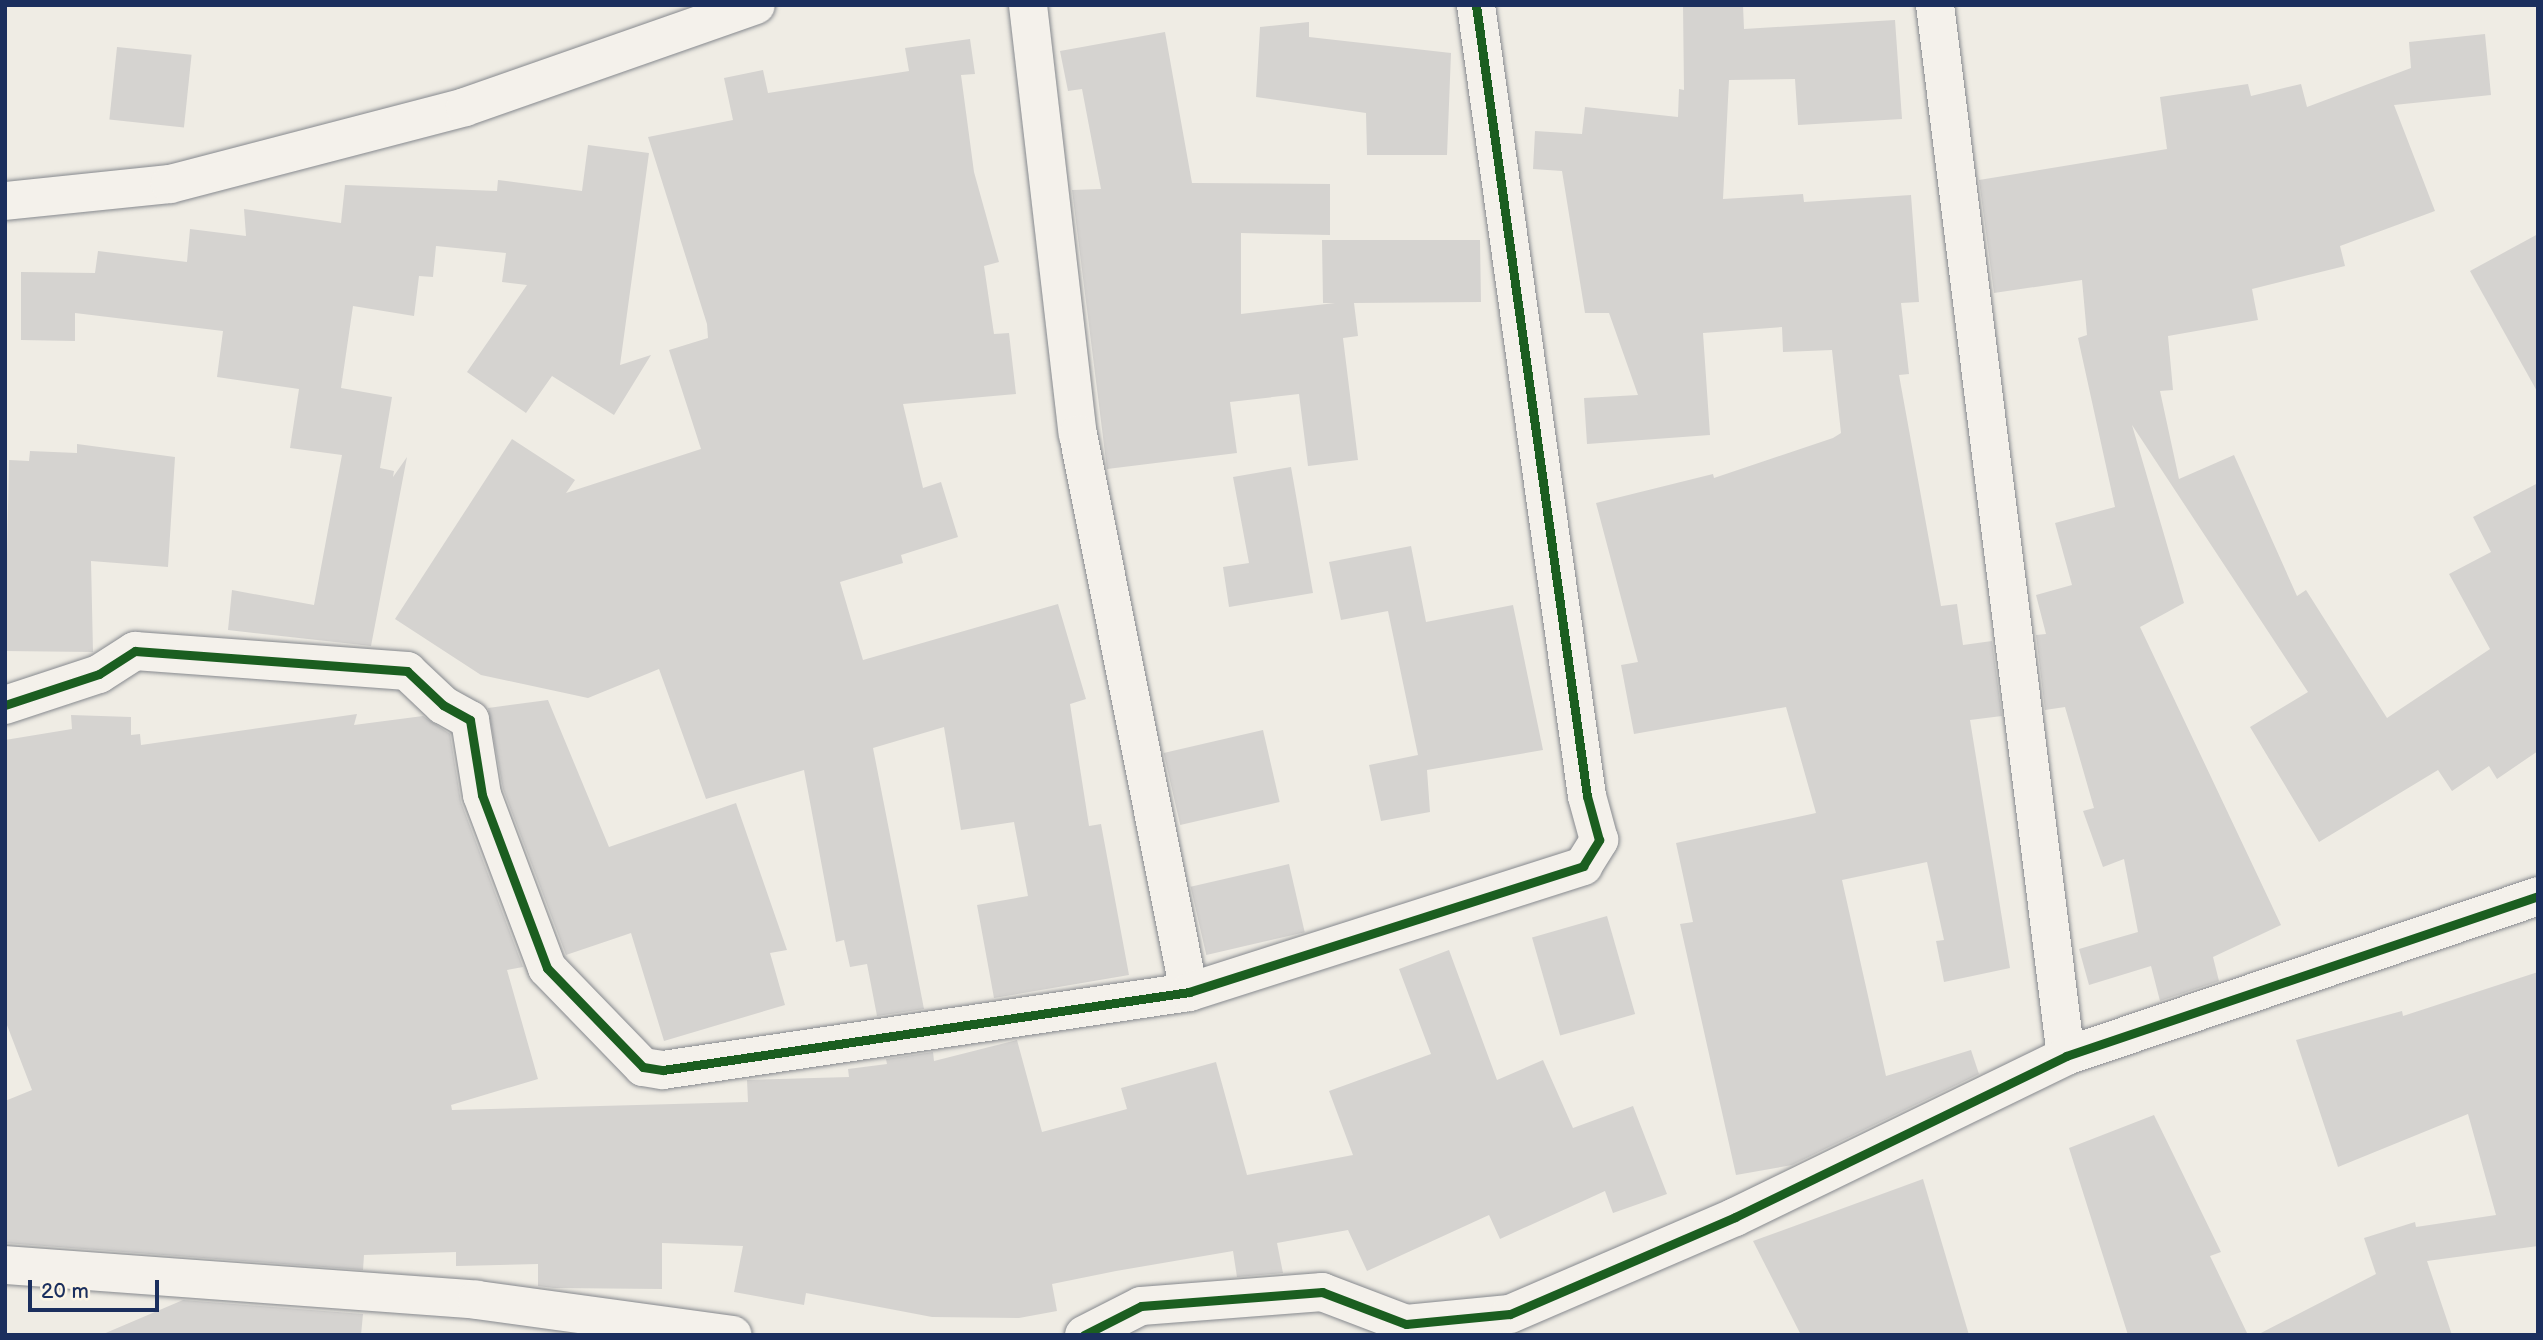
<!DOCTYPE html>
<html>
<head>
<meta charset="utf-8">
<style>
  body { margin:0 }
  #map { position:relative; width:2543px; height:1340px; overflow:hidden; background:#efece4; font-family:"Balsamiq Sans",sans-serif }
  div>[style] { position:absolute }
  .building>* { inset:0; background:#d5d3d0; transform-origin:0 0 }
  .roads { filter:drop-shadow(0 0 2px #86898e) drop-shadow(0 0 2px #86898e) }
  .minor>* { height:38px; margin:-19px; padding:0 19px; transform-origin:19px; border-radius:19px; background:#f4f1eb }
  .cycleway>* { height:9px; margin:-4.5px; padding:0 4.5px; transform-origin:4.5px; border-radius:4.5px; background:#1b5e20 }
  span { translate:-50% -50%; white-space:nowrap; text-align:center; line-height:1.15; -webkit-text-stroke:7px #fcf5e5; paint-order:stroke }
  .frame { position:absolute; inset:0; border:7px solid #1b2f5e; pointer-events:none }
  .scale { position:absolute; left:28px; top:1280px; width:131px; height:32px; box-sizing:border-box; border:4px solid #1b2f5e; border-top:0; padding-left:9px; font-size:21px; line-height:24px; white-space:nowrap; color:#1b2f5e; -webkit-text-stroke:5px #fcf5e5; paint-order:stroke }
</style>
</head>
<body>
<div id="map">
  <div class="building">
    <i style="clip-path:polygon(1683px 5px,1743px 5px,1744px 29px,1895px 20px,1902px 119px,1798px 125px,1795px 79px,1729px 80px,1723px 199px,1803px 194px,1804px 202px,1911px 195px,1919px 302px,1901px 303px,1909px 374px,1899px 375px,1941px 606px,1957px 604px,1963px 645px,1992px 641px,2002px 716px,1970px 720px,2010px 968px,1944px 982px,1936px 941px,1944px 940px,1927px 862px,1842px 880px,1886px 1076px,1971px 1050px,1979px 1074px,1792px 1165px,1736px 1175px,1680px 924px,1693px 922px,1676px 843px,1816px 813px,1786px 707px,1634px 734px,1621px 665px,1638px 662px,1596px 503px,1713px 474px,1714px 478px,1833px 438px,1841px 433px,1832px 350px,1783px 352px,1782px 327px,1703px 333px,1710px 435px,1587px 444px,1584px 398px,1638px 395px,1609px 313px,1585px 313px,1562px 171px,1533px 169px,1535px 131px,1582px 134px,1585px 107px,1678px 117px,1679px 89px,1684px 90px)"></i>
    <i style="clip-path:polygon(1309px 22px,1309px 37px,1451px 53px,1447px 155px,1367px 155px,1366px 113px,1256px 97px,1260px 27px)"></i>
    <i style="clip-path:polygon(1165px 32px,1192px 183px,1330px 184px,1330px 235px,1241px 233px,1241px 314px,1335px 303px,1323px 303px,1322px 240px,1480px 240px,1481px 302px,1354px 303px,1358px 336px,1343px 338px,1358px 460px,1308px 466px,1299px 394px,1230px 402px,1237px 453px,1107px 469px,1072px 190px,1101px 189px,1082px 89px,1068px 91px,1060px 51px)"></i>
    <i style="clip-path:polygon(2485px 34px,2491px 95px,2394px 105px,2435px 211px,2340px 246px,2345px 266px,2252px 289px,2258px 320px,2168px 336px,2173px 390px,2160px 391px,2179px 479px,2234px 455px,2297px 596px,2306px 590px,2387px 718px,2490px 649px,2449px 574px,2491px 552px,2473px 517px,2538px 483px,2538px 751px,2497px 779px,2489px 766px,2452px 791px,2438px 770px,2319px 842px,2250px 727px,2308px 692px,2132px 425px,2184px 603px,2140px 627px,2281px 925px,2213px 957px,2219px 981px,2160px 1001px,2151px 966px,2089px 985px,2079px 949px,2138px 932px,2124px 859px,2103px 867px,2083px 811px,2094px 808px,2065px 707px,2045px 710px,2036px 635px,2046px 634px,2036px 595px,2072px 585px,2055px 523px,2115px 507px,2078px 338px,2087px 335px,2082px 280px,1994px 293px,1979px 180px,2167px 149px,2160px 97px,2248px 84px,2251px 96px,2301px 84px,2307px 107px,2411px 68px,2409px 42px)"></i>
    <i style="clip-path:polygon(970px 39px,975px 74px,961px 75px,974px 172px,999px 262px,984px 266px,994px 334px,1009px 333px,1016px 394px,903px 404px,923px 488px,941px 482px,958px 537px,901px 555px,903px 563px,840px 582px,863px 660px,1058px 604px,1086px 699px,1070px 704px,1089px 826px,1101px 824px,1129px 975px,994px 998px,977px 905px,1028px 896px,1014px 822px,961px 830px,944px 727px,873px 748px,924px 1009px,877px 1016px,867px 964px,850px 967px,844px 940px,836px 942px,804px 770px,706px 799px,659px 669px,588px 698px,481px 675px,395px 619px,512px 439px,575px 480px,566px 493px,701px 449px,669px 350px,708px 338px,707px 324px,648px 137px,733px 120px,724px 78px,763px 70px,768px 93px,909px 71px,905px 48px)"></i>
    <i style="left:117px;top:47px;width:75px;height:73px;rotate:6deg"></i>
    <i style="clip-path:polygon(588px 145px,649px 153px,620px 365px,651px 355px,614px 415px,552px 376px,526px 413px,467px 372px,527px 285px,502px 282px,506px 253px,436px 246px,433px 277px,419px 276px,414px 316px,353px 306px,341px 388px,392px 397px,380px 468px,394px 471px,393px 477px,407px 457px,371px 646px,228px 630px,232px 590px,314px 605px,342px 455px,290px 448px,299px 389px,217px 377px,223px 331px,75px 313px,75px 341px,21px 340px,21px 272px,95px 273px,98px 251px,187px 262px,190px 229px,246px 236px,244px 209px,341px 223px,345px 185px,497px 191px,498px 180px,582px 191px)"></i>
    <i style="clip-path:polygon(2538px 234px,2538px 393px,2470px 271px)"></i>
    <i style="clip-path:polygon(77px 444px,175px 457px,168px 567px,91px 561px,93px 652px,5px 651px,9px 460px,29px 461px,30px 451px,77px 453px)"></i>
    <i style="clip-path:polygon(1291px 467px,1313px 593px,1229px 607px,1223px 567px,1249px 563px,1233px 477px)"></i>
    <i style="clip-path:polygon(1411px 546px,1426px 622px,1513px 605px,1543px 750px,1427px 770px,1430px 812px,1381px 821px,1369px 765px,1418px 755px,1388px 611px,1341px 620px,1329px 562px)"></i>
    <i style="clip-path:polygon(548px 700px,609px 847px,736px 803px,787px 950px,770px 953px,785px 1005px,664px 1041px,631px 933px,566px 955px,503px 789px,488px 708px)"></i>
    <i style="clip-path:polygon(357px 714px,354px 725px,423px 716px,450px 734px,461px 802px,523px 967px,507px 970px,538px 1079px,451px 1105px,452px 1110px,748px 1102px,747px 1080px,849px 1077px,848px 1069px,887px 1064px,886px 1059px,933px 1052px,934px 1061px,1017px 1040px,1042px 1132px,1127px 1109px,1121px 1088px,1216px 1062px,1247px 1175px,1353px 1155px,1329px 1091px,1431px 1054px,1399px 969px,1449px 950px,1497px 1080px,1543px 1060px,1573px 1128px,1633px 1106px,1667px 1194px,1613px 1213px,1605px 1191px,1500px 1239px,1489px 1215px,1367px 1271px,1348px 1230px,1277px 1243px,1283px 1273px,1237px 1277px,1233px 1251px,1116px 1271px,1052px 1284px,1057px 1311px,1019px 1318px,932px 1317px,806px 1293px,804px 1305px,734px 1292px,743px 1246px,662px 1243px,662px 1289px,554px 1288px,538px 1286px,538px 1264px,456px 1266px,456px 1252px,364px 1255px,363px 1270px,5px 1243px,5px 1101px,32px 1090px,5px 1020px,5px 740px,72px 729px,71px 715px,131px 717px,131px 735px,140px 734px,141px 745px)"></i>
    <i style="left:1263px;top:730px;width:74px;height:102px;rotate:77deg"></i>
    <i style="left:1289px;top:864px;width:70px;height:101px;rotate:77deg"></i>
    <i style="left:1607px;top:916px;width:102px;height:78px;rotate:74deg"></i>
    <i style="clip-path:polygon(2538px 972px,2538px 1246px,2427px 1261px,2452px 1335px,2257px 1335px,2376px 1274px,2364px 1238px,2415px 1222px,2416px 1227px,2496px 1215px,2468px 1114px,2338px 1167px,2296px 1040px,2402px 1011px,2403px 1016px)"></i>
    <i style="clip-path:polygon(2154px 1115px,2221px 1252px,2210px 1256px,2248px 1335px,2128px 1335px,2069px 1148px)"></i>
    <i style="clip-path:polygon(1923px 1179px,1969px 1335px,1801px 1335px,1753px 1241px)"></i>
    <i style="clip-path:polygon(183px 1300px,363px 1314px,361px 1335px,101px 1335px)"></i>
  </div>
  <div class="roads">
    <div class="minor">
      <i style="left:1028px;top:5px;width:432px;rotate:83.4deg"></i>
      <i style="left:1078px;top:434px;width:569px;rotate:78.75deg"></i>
      <i style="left:1935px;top:5px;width:1059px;rotate:82.9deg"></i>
      <i style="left:5px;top:201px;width:166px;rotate:-5.9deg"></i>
      <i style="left:170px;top:184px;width:305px;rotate:-14.6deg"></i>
      <i style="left:465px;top:107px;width:308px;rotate:-19.3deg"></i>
      <i style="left:5px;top:705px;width:99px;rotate:-18.3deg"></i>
      <i style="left:99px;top:674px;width:43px;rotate:-32.6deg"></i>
      <i style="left:135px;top:651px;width:273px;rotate:4.2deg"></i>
      <i style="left:407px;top:671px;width:50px;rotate:43.4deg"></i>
      <i style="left:443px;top:705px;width:31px;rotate:29deg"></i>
      <i style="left:470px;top:720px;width:76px;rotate:80.9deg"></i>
      <i style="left:482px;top:795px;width:185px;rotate:69.4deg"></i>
      <i style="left:547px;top:968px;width:138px;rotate:45.9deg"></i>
      <i style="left:643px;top:1067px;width:20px;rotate:9deg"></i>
      <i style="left:663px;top:1070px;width:532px;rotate:-8.43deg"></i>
      <i style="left:1189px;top:992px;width:414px;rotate:-17.7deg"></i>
      <i style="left:1583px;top:866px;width:31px;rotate:-58deg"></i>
      <i style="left:1599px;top:840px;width:46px;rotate:-105.3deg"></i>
      <i style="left:1587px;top:796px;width:799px;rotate:-97.99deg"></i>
      <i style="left:5px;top:1265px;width:473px;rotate:4.2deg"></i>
      <i style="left:477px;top:1300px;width:258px;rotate:7.8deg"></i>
      <i style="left:1084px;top:1335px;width:64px;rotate:-27deg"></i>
      <i style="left:1141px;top:1306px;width:182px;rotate:-4.4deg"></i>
      <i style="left:1322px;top:1292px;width:90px;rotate:20.9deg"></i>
      <i style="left:1406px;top:1324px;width:104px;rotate:-5.5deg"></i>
      <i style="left:1510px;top:1314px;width:245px;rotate:-23.3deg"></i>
      <i style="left:1735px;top:1217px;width:368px;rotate:-25.9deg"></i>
      <i style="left:2066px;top:1056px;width:498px;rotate:-18.7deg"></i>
    </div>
  </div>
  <div class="cycleway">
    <i style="left:5px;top:705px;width:99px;rotate:-18.3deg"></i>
    <i style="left:99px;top:674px;width:43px;rotate:-32.6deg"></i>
    <i style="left:135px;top:651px;width:273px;rotate:4.2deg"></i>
    <i style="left:407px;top:671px;width:50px;rotate:43.4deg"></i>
    <i style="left:443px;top:705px;width:31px;rotate:29deg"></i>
    <i style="left:470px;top:720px;width:76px;rotate:80.9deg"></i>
    <i style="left:482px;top:795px;width:185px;rotate:69.4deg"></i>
    <i style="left:547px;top:968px;width:138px;rotate:45.9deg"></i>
    <i style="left:643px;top:1067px;width:20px;rotate:9deg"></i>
    <i style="left:663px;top:1070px;width:532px;rotate:-8.43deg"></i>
    <i style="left:1189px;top:992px;width:414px;rotate:-17.7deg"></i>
    <i style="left:1583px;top:866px;width:31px;rotate:-58deg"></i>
    <i style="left:1599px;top:840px;width:46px;rotate:-105.3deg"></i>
    <i style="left:1587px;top:796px;width:799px;rotate:-97.99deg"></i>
    <i style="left:1084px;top:1335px;width:64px;rotate:-27deg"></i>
    <i style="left:1141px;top:1306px;width:182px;rotate:-4.4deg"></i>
    <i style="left:1322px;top:1292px;width:90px;rotate:20.9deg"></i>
    <i style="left:1406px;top:1324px;width:104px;rotate:-5.5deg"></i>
    <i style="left:1510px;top:1314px;width:245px;rotate:-23.3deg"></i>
    <i style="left:1735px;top:1217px;width:368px;rotate:-25.9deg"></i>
    <i style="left:2066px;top:1056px;width:498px;rotate:-18.7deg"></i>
  </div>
  <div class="frame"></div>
  <div class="scale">20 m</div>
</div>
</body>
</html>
